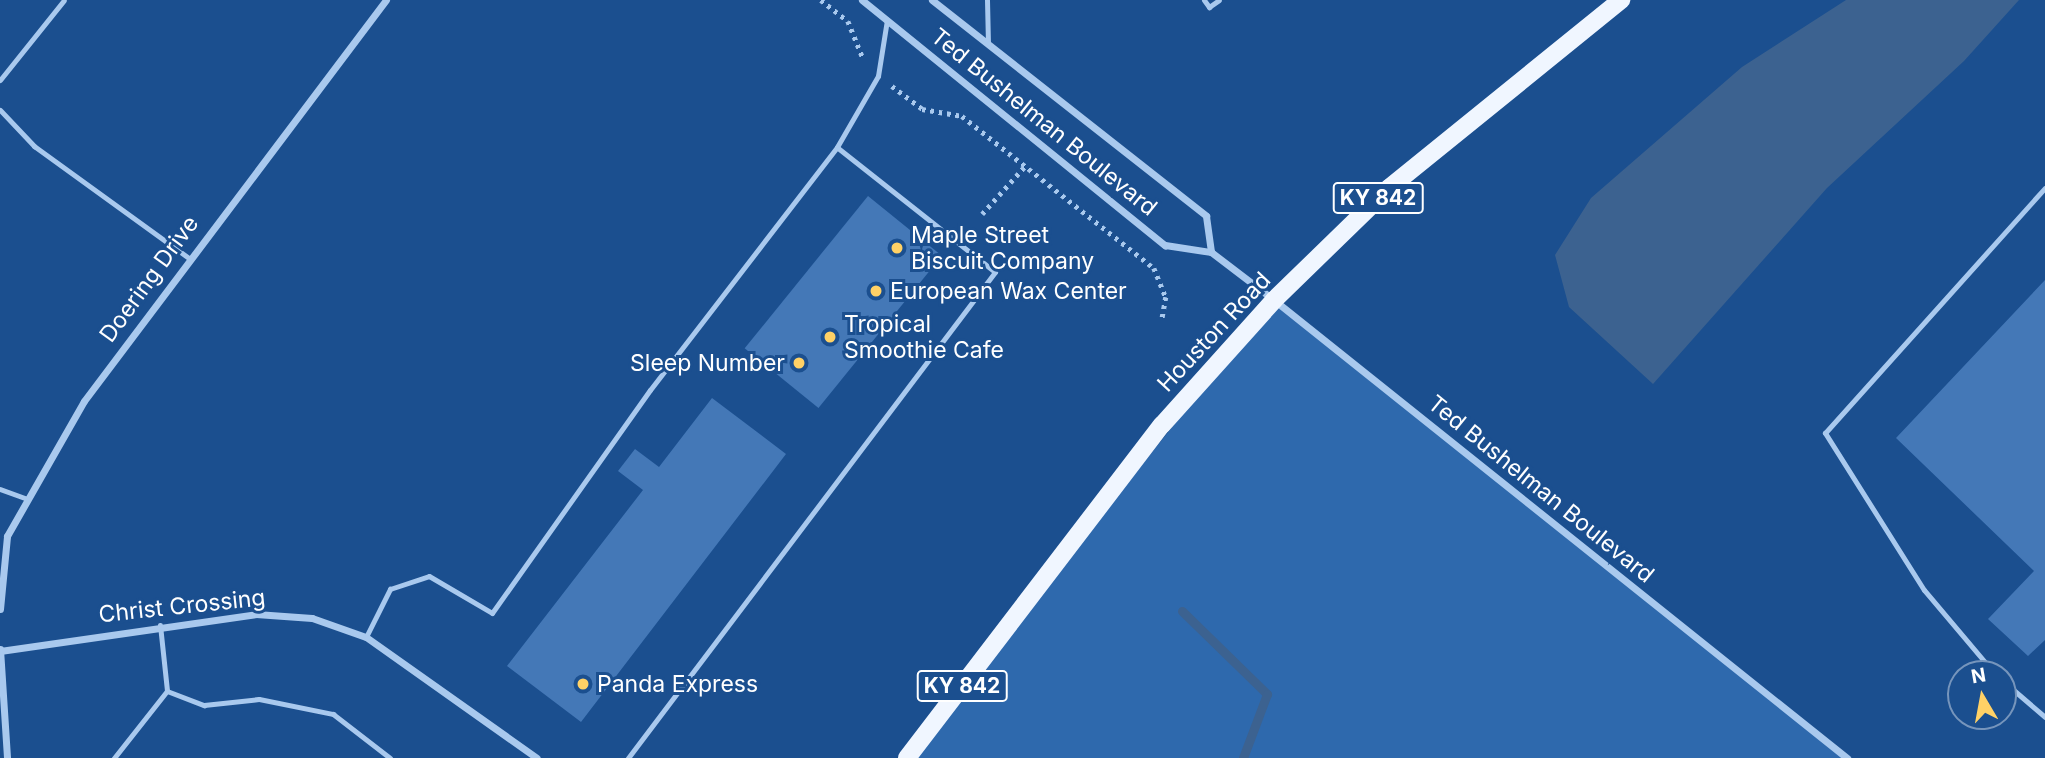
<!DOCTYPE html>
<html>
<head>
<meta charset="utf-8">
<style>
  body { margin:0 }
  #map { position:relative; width:2045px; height:758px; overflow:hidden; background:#1b4f8f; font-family:Inter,sans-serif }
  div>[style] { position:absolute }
  .green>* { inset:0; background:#2e69ad }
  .water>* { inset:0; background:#3c6290 }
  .stream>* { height:9px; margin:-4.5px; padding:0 4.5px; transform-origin:4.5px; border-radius:4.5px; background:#3c6290 }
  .building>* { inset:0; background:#4478b7; transform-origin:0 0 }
  .path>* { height:4.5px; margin-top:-2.25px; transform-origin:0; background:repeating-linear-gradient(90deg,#a9c9ee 0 3.5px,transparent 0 8.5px) }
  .service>* { height:5px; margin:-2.5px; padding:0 2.5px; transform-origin:2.5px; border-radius:2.5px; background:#a9c9ee }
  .minor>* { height:7px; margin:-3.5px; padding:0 3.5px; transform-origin:3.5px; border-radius:3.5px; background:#a9c9ee }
  .primary>* { height:18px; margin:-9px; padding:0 9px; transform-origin:9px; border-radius:9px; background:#f0f6ff }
  .dots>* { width:19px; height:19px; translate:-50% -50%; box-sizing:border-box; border:4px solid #1b4f8f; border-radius:50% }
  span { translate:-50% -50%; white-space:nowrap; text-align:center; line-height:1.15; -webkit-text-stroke:6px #1b4f8f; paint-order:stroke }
  .shield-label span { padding:2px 5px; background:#1b4f8f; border:2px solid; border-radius:5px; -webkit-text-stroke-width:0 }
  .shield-label { font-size:21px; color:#fff; font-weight:700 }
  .street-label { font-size:23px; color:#fff }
  .poi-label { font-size:23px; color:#fff }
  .left { translate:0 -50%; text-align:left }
  .right { translate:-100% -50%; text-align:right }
  .north { position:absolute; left:1947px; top:660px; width:70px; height:70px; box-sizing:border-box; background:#1b4f8f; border:2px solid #7695bc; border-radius:50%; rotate:350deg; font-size:19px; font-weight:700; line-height:28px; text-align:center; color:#fff }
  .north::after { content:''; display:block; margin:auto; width:24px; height:32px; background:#ffd166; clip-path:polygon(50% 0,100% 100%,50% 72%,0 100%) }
</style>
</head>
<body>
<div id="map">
  <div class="green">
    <i style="clip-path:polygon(1274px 300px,1847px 758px,907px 758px)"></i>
  </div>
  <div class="water">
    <i style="clip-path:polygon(1846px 0,2019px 0,1964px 61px,1827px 188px,1653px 384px,1569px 307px,1555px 255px,1591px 198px,1742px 67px)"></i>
  </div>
  <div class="stream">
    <i style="left:1182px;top:611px;width:119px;rotate:44.3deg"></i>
    <i style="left:1267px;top:694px;width:68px;rotate:110.6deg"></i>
  </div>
  <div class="building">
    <i style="left:868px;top:196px;width:95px;height:196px;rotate:39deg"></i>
    <i style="clip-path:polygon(2045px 280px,2045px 640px,2028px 656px,1988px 619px,2034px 571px,1896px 438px)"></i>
    <i style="clip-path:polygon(712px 398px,786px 454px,581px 722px,507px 666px,643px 490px,618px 471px,635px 449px,659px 467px)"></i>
  </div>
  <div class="path">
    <i style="left:821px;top:0;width:34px;rotate:38deg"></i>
    <i style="left:848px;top:21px;width:38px;rotate:68deg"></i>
    <i style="left:892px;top:86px;width:38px;rotate:37deg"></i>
    <i style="left:922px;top:109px;width:41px;rotate:9.9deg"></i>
    <i style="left:962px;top:116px;width:245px;rotate:38.4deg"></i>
    <i style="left:1154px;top:268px;width:31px;rotate:68deg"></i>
    <i style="left:1166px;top:297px;width:22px;rotate:100deg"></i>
    <i style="left:982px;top:214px;width:64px;rotate:-48.1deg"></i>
  </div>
  <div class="service">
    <i style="left:987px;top:0;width:44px;rotate:88.7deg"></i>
    <i style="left:1204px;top:0;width:9px;rotate:54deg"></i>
    <i style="left:1209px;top:7px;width:12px;rotate:-35deg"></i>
    <i style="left:0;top:80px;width:102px;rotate:-51.3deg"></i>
    <i style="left:0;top:110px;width:50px;rotate:46.6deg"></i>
    <i style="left:34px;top:146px;width:191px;rotate:35.9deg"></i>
    <i style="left:0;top:489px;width:27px;rotate:20deg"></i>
    <i style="left:160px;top:625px;width:66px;rotate:83.9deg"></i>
    <i style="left:366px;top:637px;width:54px;rotate:-63.4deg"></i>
    <i style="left:390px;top:589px;width:41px;rotate:-18.4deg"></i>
    <i style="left:429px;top:576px;width:73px;rotate:30.4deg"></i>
    <i style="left:492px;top:613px;width:273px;rotate:-54.7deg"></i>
    <i style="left:650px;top:390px;width:307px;rotate:-52.4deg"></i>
    <i style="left:837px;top:147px;width:82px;rotate:-60deg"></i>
    <i style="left:878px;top:76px;width:57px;rotate:-80.9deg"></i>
    <i style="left:1995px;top:674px;width:110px;rotate:-130.2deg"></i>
    <i style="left:1924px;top:590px;width:186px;rotate:-122.2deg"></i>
    <i style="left:1825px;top:433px;width:329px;rotate:-48.1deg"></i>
    <i style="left:2003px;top:681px;width:55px;rotate:40.6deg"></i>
    <i style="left:114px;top:758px;width:85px;rotate:-51.7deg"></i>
    <i style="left:167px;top:691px;width:40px;rotate:21deg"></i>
    <i style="left:204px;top:705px;width:55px;rotate:-6.2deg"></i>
    <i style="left:259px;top:699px;width:76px;rotate:11.5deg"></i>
    <i style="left:333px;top:714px;width:72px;rotate:37.7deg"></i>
    <i style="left:628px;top:758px;width:609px;rotate:-52.94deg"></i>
    <i style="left:995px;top:272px;width:201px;rotate:-141.7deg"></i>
  </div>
  <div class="minor">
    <i style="left:862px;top:0;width:390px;rotate:39deg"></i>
    <i style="left:1165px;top:245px;width:47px;rotate:8.7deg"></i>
    <i style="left:1211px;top:252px;width:79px;rotate:37.3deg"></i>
    <i style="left:1274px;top:300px;width:734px;rotate:38.64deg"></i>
    <i style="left:932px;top:0;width:349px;rotate:38.2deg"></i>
    <i style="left:1206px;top:216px;width:36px;rotate:82deg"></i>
    <i style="left:0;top:609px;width:73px;rotate:-84.5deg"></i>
    <i style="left:7px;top:536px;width:155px;rotate:-60.3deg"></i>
    <i style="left:84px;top:401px;width:502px;rotate:-53.02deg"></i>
    <i style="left:0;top:649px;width:109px;rotate:86.3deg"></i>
    <i style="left:0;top:651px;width:259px;rotate:-8.2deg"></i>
    <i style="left:256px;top:614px;width:56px;rotate:4.1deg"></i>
    <i style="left:312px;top:618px;width:57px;rotate:19.4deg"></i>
    <i style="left:366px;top:637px;width:209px;rotate:35.3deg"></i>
  </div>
  <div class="primary">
    <i style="left:907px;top:758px;width:419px;rotate:-52.6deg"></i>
    <i style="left:1162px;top:425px;width:168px;rotate:-48.1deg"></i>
    <i style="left:1274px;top:300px;width:161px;rotate:-44.2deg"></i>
    <i style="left:1389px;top:188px;width:299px;rotate:-39deg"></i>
  </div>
  <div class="dots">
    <i style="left:897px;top:248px;background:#ffd166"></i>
    <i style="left:876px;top:291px;background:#ffd166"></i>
    <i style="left:830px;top:337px;background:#ffd166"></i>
    <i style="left:799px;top:363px;background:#ffd166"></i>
    <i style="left:583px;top:684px;background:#ffd166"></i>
  </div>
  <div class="shield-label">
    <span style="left:1378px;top:198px">KY 842</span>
    <span style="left:962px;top:686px">KY 842</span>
  </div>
  <div class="street-label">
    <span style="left:1044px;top:122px;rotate:39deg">Ted Bushelman Boulevard</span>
    <span style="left:149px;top:279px;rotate:-54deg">Doering Drive</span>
    <span style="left:1214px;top:332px;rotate:-47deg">Houston Road</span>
    <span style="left:1541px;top:489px;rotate:39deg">Ted Bushelman Boulevard</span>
    <span style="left:182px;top:606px;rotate:-6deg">Christ Crossing</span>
  </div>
  <div class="poi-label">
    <span class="left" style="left:911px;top:248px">Maple Street<br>Biscuit Company</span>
    <span class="left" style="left:890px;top:291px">European Wax Center</span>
    <span class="left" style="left:844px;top:337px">Tropical<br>Smoothie Cafe</span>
    <span class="right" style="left:785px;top:363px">Sleep Number</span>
    <span class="left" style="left:597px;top:684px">Panda Express</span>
  </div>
  <div class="north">N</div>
</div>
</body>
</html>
